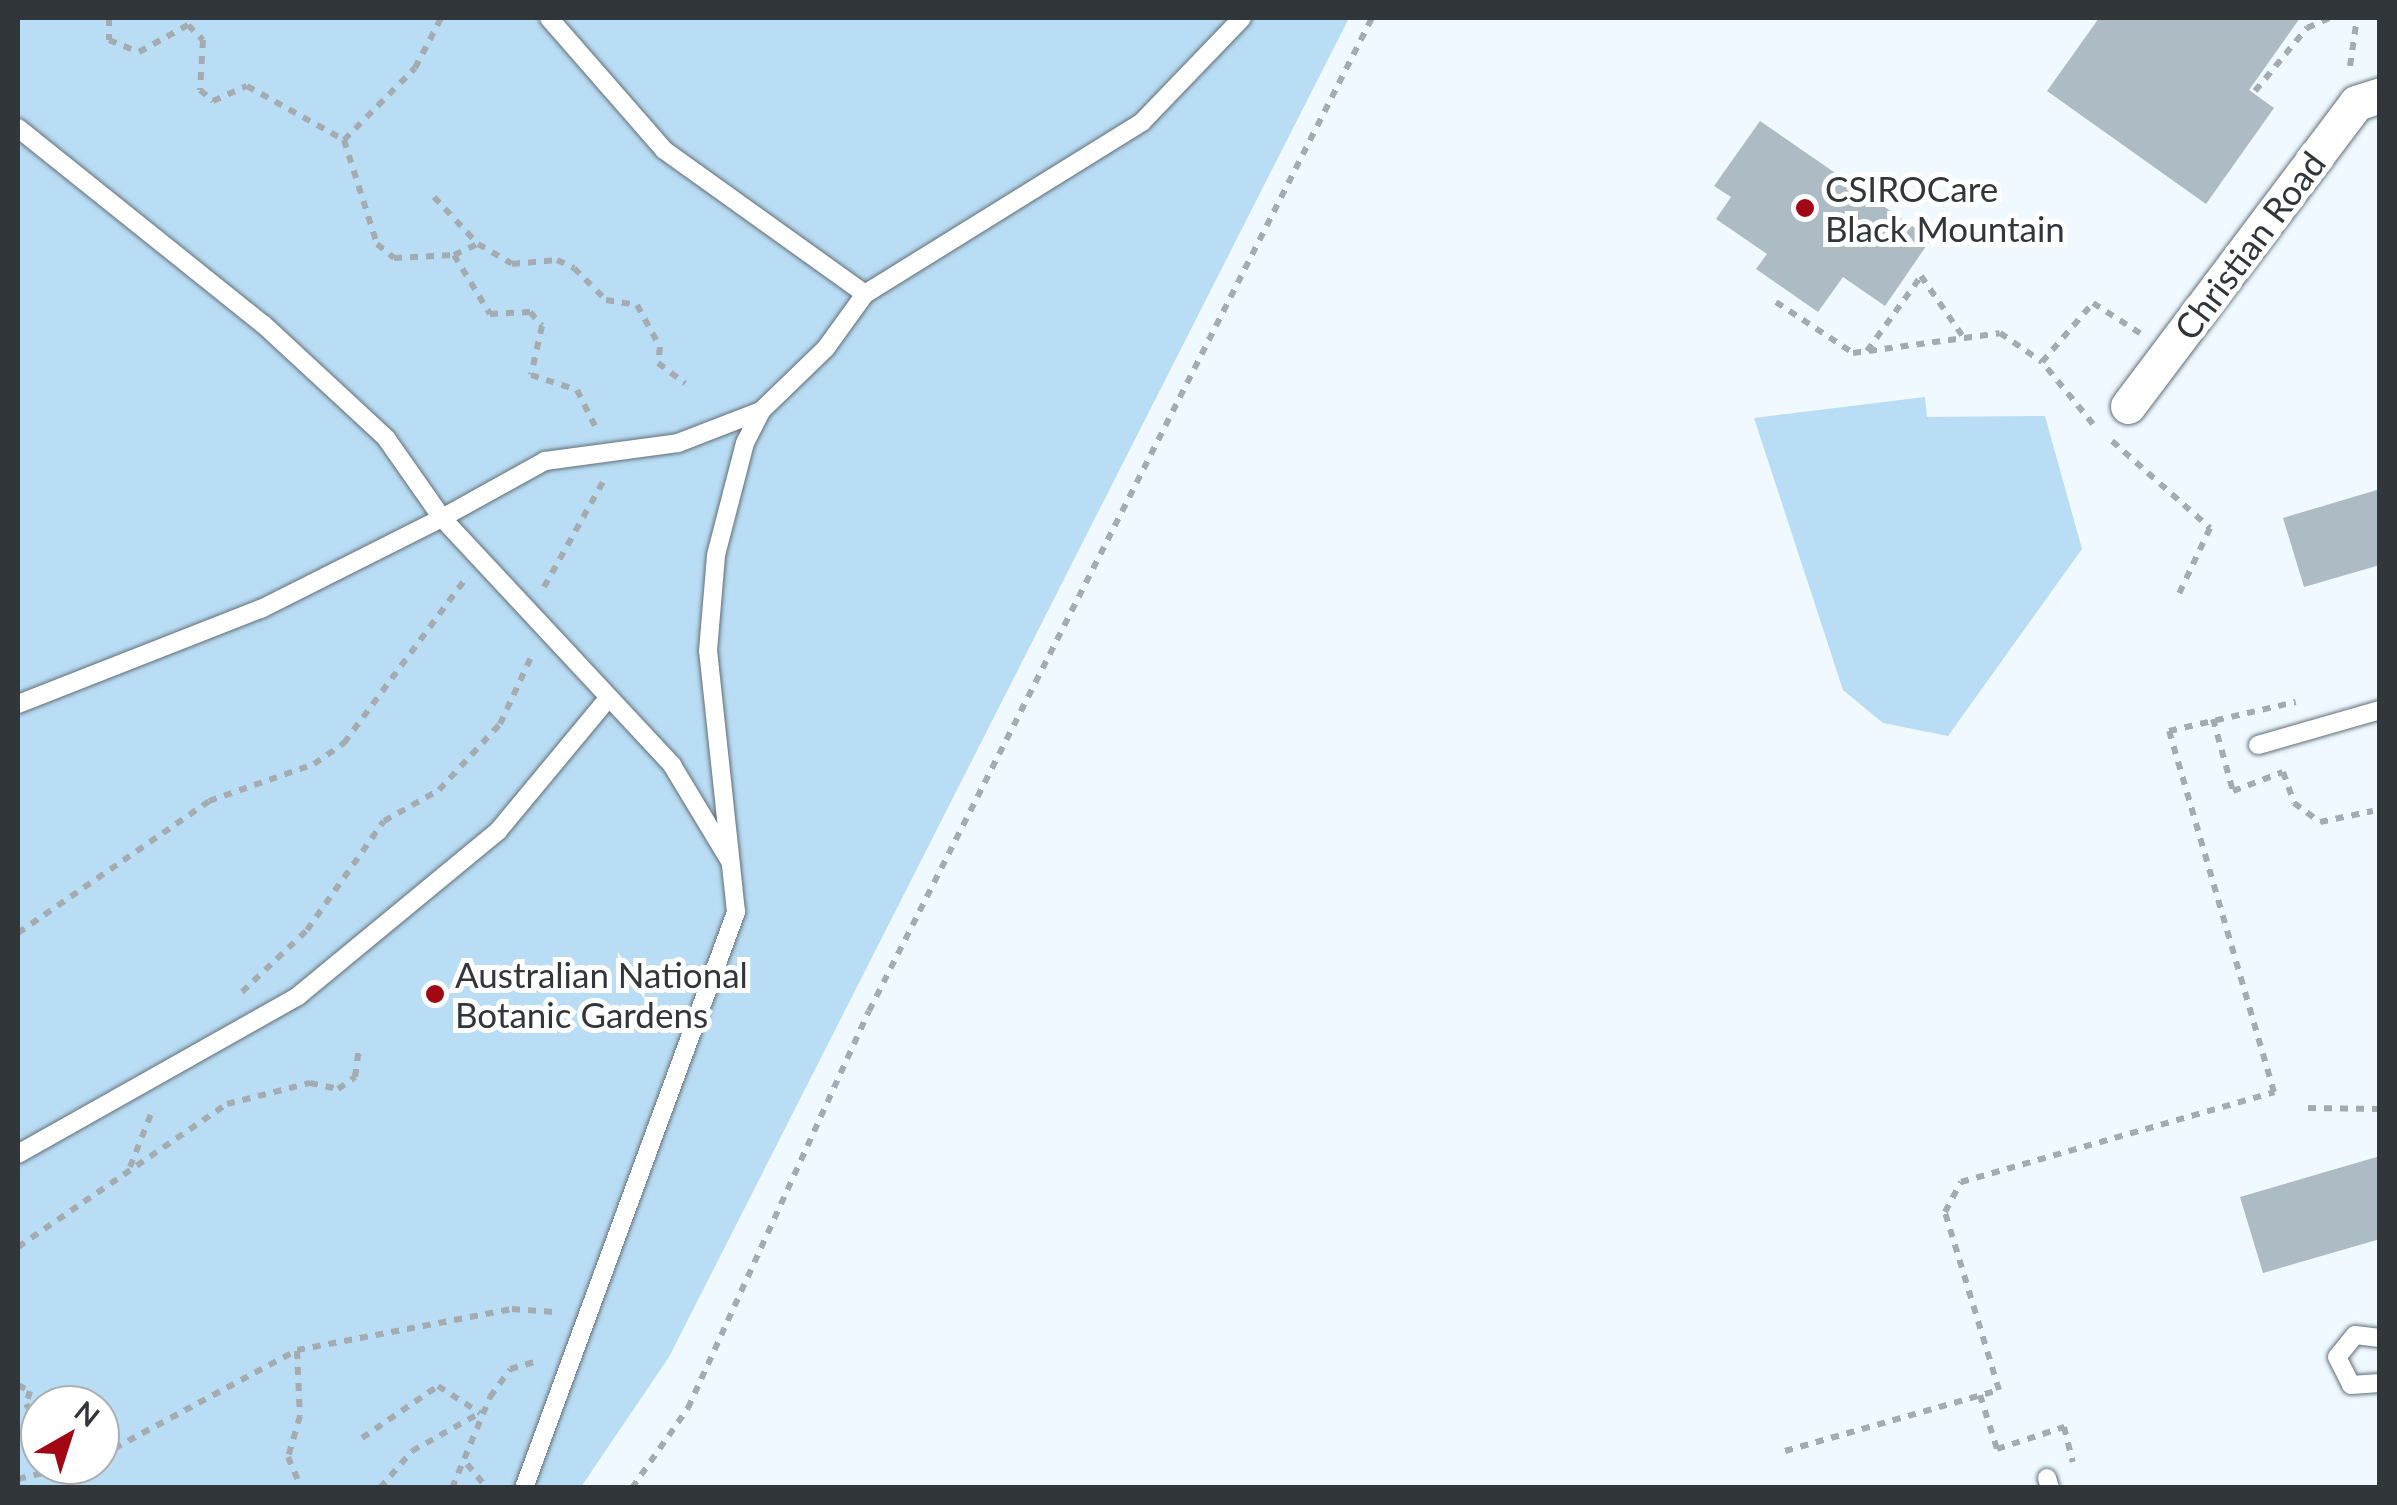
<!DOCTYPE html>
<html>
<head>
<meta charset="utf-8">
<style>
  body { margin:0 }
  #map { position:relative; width:2397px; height:1505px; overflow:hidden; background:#eff9ff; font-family:Lato,sans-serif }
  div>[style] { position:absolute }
  .green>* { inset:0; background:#b9ddf4 }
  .building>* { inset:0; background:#acbbc4 }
  .path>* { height:6px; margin-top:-3px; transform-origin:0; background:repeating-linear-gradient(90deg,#a4acb1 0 8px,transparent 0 16px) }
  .roads { filter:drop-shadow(0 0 2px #616e77) drop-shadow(0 0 2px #616e77) }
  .service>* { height:18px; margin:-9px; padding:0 9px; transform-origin:9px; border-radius:9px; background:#fff }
  .minor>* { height:35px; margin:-17.5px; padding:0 17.5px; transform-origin:17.5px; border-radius:17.5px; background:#fff }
  .dots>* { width:28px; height:28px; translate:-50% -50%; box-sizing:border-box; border:5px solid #fff; border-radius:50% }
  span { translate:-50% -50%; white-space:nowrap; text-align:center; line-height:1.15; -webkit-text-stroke:10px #fff; paint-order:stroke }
  .poi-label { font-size:35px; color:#30363a }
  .left { translate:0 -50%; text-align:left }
  .street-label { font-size:35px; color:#30363a }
  .frame { position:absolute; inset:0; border:20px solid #30363a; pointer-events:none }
  .north { position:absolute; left:20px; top:1385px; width:100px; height:100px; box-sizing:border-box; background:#fff; border:2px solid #acafb0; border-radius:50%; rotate:39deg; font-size:28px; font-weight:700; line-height:40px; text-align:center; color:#30363a }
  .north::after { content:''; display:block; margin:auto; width:35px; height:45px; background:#a20713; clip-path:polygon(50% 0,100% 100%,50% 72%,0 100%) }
</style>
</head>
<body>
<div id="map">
  <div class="green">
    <i style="clip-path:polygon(evenodd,18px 18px,1349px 18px,669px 1357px,581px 1487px,18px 1487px,18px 18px,40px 1405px,100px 1405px,100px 1465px,40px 1465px,40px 1405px)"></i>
    <i style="clip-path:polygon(1925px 397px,1927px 417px,2045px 416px,2082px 549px,1948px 736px,1883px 723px,1843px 690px,1754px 418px)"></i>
  </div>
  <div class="building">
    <i style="clip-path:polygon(2099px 18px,2300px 18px,2249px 90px,2274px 108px,2206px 204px,2047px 91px)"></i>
    <i style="clip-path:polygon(1760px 121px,1931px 239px,1885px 306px,1843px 277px,1818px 312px,1756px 269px,1767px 254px,1716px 219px,1731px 197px,1714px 186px)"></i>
    <i style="clip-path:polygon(2380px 489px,2380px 565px,2304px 587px,2283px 518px)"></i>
    <i style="clip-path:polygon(2380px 1156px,2380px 1239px,2263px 1273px,2240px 1197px)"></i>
  </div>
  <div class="path">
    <i style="left:109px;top:18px;width:22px;rotate:90deg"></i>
    <i style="left:109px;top:40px;width:32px;rotate:22deg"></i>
    <i style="left:139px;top:52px;width:56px;rotate:-28.9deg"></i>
    <i style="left:188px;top:25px;width:21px;rotate:45deg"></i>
    <i style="left:203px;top:40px;width:50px;rotate:93.4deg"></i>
    <i style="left:200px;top:90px;width:17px;rotate:40deg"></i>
    <i style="left:213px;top:101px;width:37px;rotate:-24deg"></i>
    <i style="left:247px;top:86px;width:111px;rotate:29.1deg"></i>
    <i style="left:344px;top:140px;width:101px;rotate:-45.4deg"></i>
    <i style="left:415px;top:68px;width:56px;rotate:-62.5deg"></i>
    <i style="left:2350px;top:66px;width:49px;rotate:-81.7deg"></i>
    <i style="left:2255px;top:91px;width:82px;rotate:-50.5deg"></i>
    <i style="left:2307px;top:28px;width:24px;rotate:-24deg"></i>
    <i style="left:344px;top:140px;width:109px;rotate:72.4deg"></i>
    <i style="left:377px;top:244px;width:22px;rotate:39deg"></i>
    <i style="left:394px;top:258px;width:60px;rotate:-2.9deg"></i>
    <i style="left:454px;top:255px;width:69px;rotate:58.6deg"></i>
    <i style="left:490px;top:314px;width:40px;rotate:-2.9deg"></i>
    <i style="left:530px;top:312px;width:18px;rotate:49deg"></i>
    <i style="left:542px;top:326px;width:50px;rotate:102.7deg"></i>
    <i style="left:531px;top:375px;width:48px;rotate:18.1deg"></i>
    <i style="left:577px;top:390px;width:42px;rotate:63.4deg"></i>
    <i style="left:434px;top:197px;width:63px;rotate:46.9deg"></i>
    <i style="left:454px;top:255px;width:26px;rotate:-25deg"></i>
    <i style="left:478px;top:244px;width:39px;rotate:30deg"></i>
    <i style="left:512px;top:264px;width:45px;rotate:-5.1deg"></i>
    <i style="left:557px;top:260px;width:19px;rotate:25deg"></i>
    <i style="left:574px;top:268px;width:45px;rotate:45deg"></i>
    <i style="left:606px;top:300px;width:31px;rotate:9deg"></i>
    <i style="left:637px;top:305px;width:48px;rotate:61.3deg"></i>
    <i style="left:660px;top:347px;width:16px;rotate:97deg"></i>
    <i style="left:658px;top:363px;width:34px;rotate:37deg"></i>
    <i style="left:1776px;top:302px;width:92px;rotate:33.5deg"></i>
    <i style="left:1853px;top:353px;width:148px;rotate:-7.7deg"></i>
    <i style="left:2000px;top:333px;width:51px;rotate:34.6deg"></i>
    <i style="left:1867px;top:351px;width:92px;rotate:-54.2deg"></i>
    <i style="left:1921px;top:276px;width:75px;rotate:55.3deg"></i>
    <i style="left:2093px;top:424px;width:80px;rotate:-129.4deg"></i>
    <i style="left:2042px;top:362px;width:78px;rotate:-49.2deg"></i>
    <i style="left:2093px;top:303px;width:56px;rotate:32.6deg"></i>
    <i style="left:2112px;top:441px;width:131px;rotate:41.6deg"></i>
    <i style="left:2210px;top:528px;width:73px;rotate:115.2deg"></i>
    <i style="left:544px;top:587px;width:123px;rotate:-60.7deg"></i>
    <i style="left:2213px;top:719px;width:75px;rotate:74.5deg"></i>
    <i style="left:2233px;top:791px;width:53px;rotate:-20.8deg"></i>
    <i style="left:2283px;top:772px;width:33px;rotate:70deg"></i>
    <i style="left:2294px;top:803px;width:32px;rotate:36deg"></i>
    <i style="left:2320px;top:822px;width:54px;rotate:-11.7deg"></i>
    <i style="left:18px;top:933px;width:232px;rotate:-34.6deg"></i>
    <i style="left:209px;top:801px;width:111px;rotate:-19.4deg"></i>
    <i style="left:314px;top:764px;width:37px;rotate:-35deg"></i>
    <i style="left:344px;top:743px;width:202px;rotate:-53.5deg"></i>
    <i style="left:242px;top:992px;width:90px;rotate:-43.6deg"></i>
    <i style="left:307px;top:930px;width:133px;rotate:-54.8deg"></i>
    <i style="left:384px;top:821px;width:63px;rotate:-29.4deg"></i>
    <i style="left:439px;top:790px;width:90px;rotate:-47.3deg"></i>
    <i style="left:500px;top:724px;width:76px;rotate:-65.1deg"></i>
    <i style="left:2308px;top:1108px;width:72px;rotate:0.8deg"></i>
    <i style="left:130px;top:1167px;width:57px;rotate:-68.4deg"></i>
    <i style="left:18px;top:1247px;width:253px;rotate:-34.4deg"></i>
    <i style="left:227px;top:1104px;width:86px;rotate:-14.2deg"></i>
    <i style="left:310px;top:1083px;width:29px;rotate:12deg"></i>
    <i style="left:338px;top:1089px;width:21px;rotate:-35deg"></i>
    <i style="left:355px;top:1077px;width:27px;rotate:-82deg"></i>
    <i style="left:297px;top:1351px;width:65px;rotate:87.4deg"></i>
    <i style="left:300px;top:1416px;width:43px;rotate:106.3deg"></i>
    <i style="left:288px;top:1457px;width:34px;rotate:67deg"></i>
    <i style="left:18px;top:1385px;width:13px;rotate:27deg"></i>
    <i style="left:30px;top:1391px;width:14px;rotate:107deg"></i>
    <i style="left:26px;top:1404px;width:26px;rotate:58deg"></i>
    <i style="left:1980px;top:1395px;width:57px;rotate:72.5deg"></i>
    <i style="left:1997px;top:1449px;width:71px;rotate:-18.2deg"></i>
    <i style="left:2064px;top:1427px;width:36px;rotate:76deg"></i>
    <i style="left:362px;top:1438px;width:92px;rotate:-34.4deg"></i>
    <i style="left:438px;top:1386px;width:50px;rotate:32.7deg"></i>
    <i style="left:1785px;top:1451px;width:223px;rotate:-15.9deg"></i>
    <i style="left:1999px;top:1390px;width:186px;rotate:-106.9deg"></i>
    <i style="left:1945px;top:1212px;width:34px;rotate:-62deg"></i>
    <i style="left:1961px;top:1182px;width:326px;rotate:-16deg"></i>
    <i style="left:2274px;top:1092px;width:376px;rotate:-106.2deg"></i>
    <i style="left:2169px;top:731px;width:130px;rotate:-12.9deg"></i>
    <i style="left:100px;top:1456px;width:224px;rotate:-28.3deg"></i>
    <i style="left:297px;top:1350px;width:219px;rotate:-10.8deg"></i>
    <i style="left:512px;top:1309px;width:42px;rotate:4.1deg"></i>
    <i style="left:467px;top:1464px;width:31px;rotate:50deg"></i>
    <i style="left:18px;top:1479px;width:60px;rotate:-13.6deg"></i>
    <i style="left:380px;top:1488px;width:49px;rotate:-49.1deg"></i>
    <i style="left:412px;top:1451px;width:78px;rotate:-29.2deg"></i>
    <i style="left:452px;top:1488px;width:99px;rotate:-67.3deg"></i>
    <i style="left:490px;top:1397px;width:34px;rotate:-54deg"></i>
    <i style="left:510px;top:1369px;width:29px;rotate:-16deg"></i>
    <i style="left:632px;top:1488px;width:98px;rotate:-55deg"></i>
    <i style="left:688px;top:1408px;width:436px;rotate:-65.5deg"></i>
    <i style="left:869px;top:1011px;width:1113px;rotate:-63.14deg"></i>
  </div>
  <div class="roads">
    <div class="service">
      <i style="left:549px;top:18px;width:175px;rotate:48.9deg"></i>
      <i style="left:664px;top:150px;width:247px;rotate:35.6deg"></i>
      <i style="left:18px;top:128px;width:314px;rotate:38.7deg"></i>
      <i style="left:263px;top:324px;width:168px;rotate:42.8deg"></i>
      <i style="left:386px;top:438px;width:98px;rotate:55deg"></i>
      <i style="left:442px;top:518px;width:118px;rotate:-29deg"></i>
      <i style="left:545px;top:461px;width:134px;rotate:-7.7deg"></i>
      <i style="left:678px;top:443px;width:89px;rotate:-21.1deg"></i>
      <i style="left:18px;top:704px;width:261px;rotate:-21.4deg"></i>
      <i style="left:261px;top:609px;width:203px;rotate:-26.7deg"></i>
      <i style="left:442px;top:518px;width:338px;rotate:47deg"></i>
      <i style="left:672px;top:765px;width:112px;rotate:58.9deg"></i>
      <i style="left:2258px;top:745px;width:127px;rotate:-16deg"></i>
      <i style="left:18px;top:1154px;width:322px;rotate:-29.4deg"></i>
      <i style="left:298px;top:996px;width:259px;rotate:-39.5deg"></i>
      <i style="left:498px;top:831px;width:169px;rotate:-50.3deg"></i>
      <i style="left:2380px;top:1338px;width:25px;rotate:-173deg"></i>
      <i style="left:2355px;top:1335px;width:28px;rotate:129deg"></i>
      <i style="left:2337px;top:1357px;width:31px;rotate:63deg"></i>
      <i style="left:2351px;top:1385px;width:29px;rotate:-4deg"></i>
      <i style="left:2047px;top:1478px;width:10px;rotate:73deg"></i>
      <i style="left:524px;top:1488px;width:614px;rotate:-69.79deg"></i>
      <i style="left:736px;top:912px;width:262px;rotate:-96.1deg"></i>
      <i style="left:708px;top:651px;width:96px;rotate:-85.2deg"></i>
      <i style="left:716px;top:555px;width:116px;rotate:-75.5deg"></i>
      <i style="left:745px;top:443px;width:36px;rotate:-63deg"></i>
      <i style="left:761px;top:411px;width:91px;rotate:-44.1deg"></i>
      <i style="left:826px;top:348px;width:67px;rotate:-54.2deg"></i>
      <i style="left:865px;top:294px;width:326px;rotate:-31.8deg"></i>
      <i style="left:1142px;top:122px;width:144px;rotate:-46.1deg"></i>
    </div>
    <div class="minor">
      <i style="left:2128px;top:406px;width:379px;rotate:-53deg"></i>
      <i style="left:2356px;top:103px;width:25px;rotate:-18deg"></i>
    </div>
  </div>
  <div class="dots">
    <i style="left:1805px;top:208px;background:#a20713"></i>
    <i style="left:435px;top:994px;background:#a20713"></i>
  </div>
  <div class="poi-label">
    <span class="left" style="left:1825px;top:208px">CSIROCare<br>Black Mountain</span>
    <span class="left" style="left:455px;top:994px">Australian National<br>Botanic Gardens</span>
  </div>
  <div class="street-label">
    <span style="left:2249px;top:245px;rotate:-53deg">Christian Road</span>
  </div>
  <div class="frame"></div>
  <div class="north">N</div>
</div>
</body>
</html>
